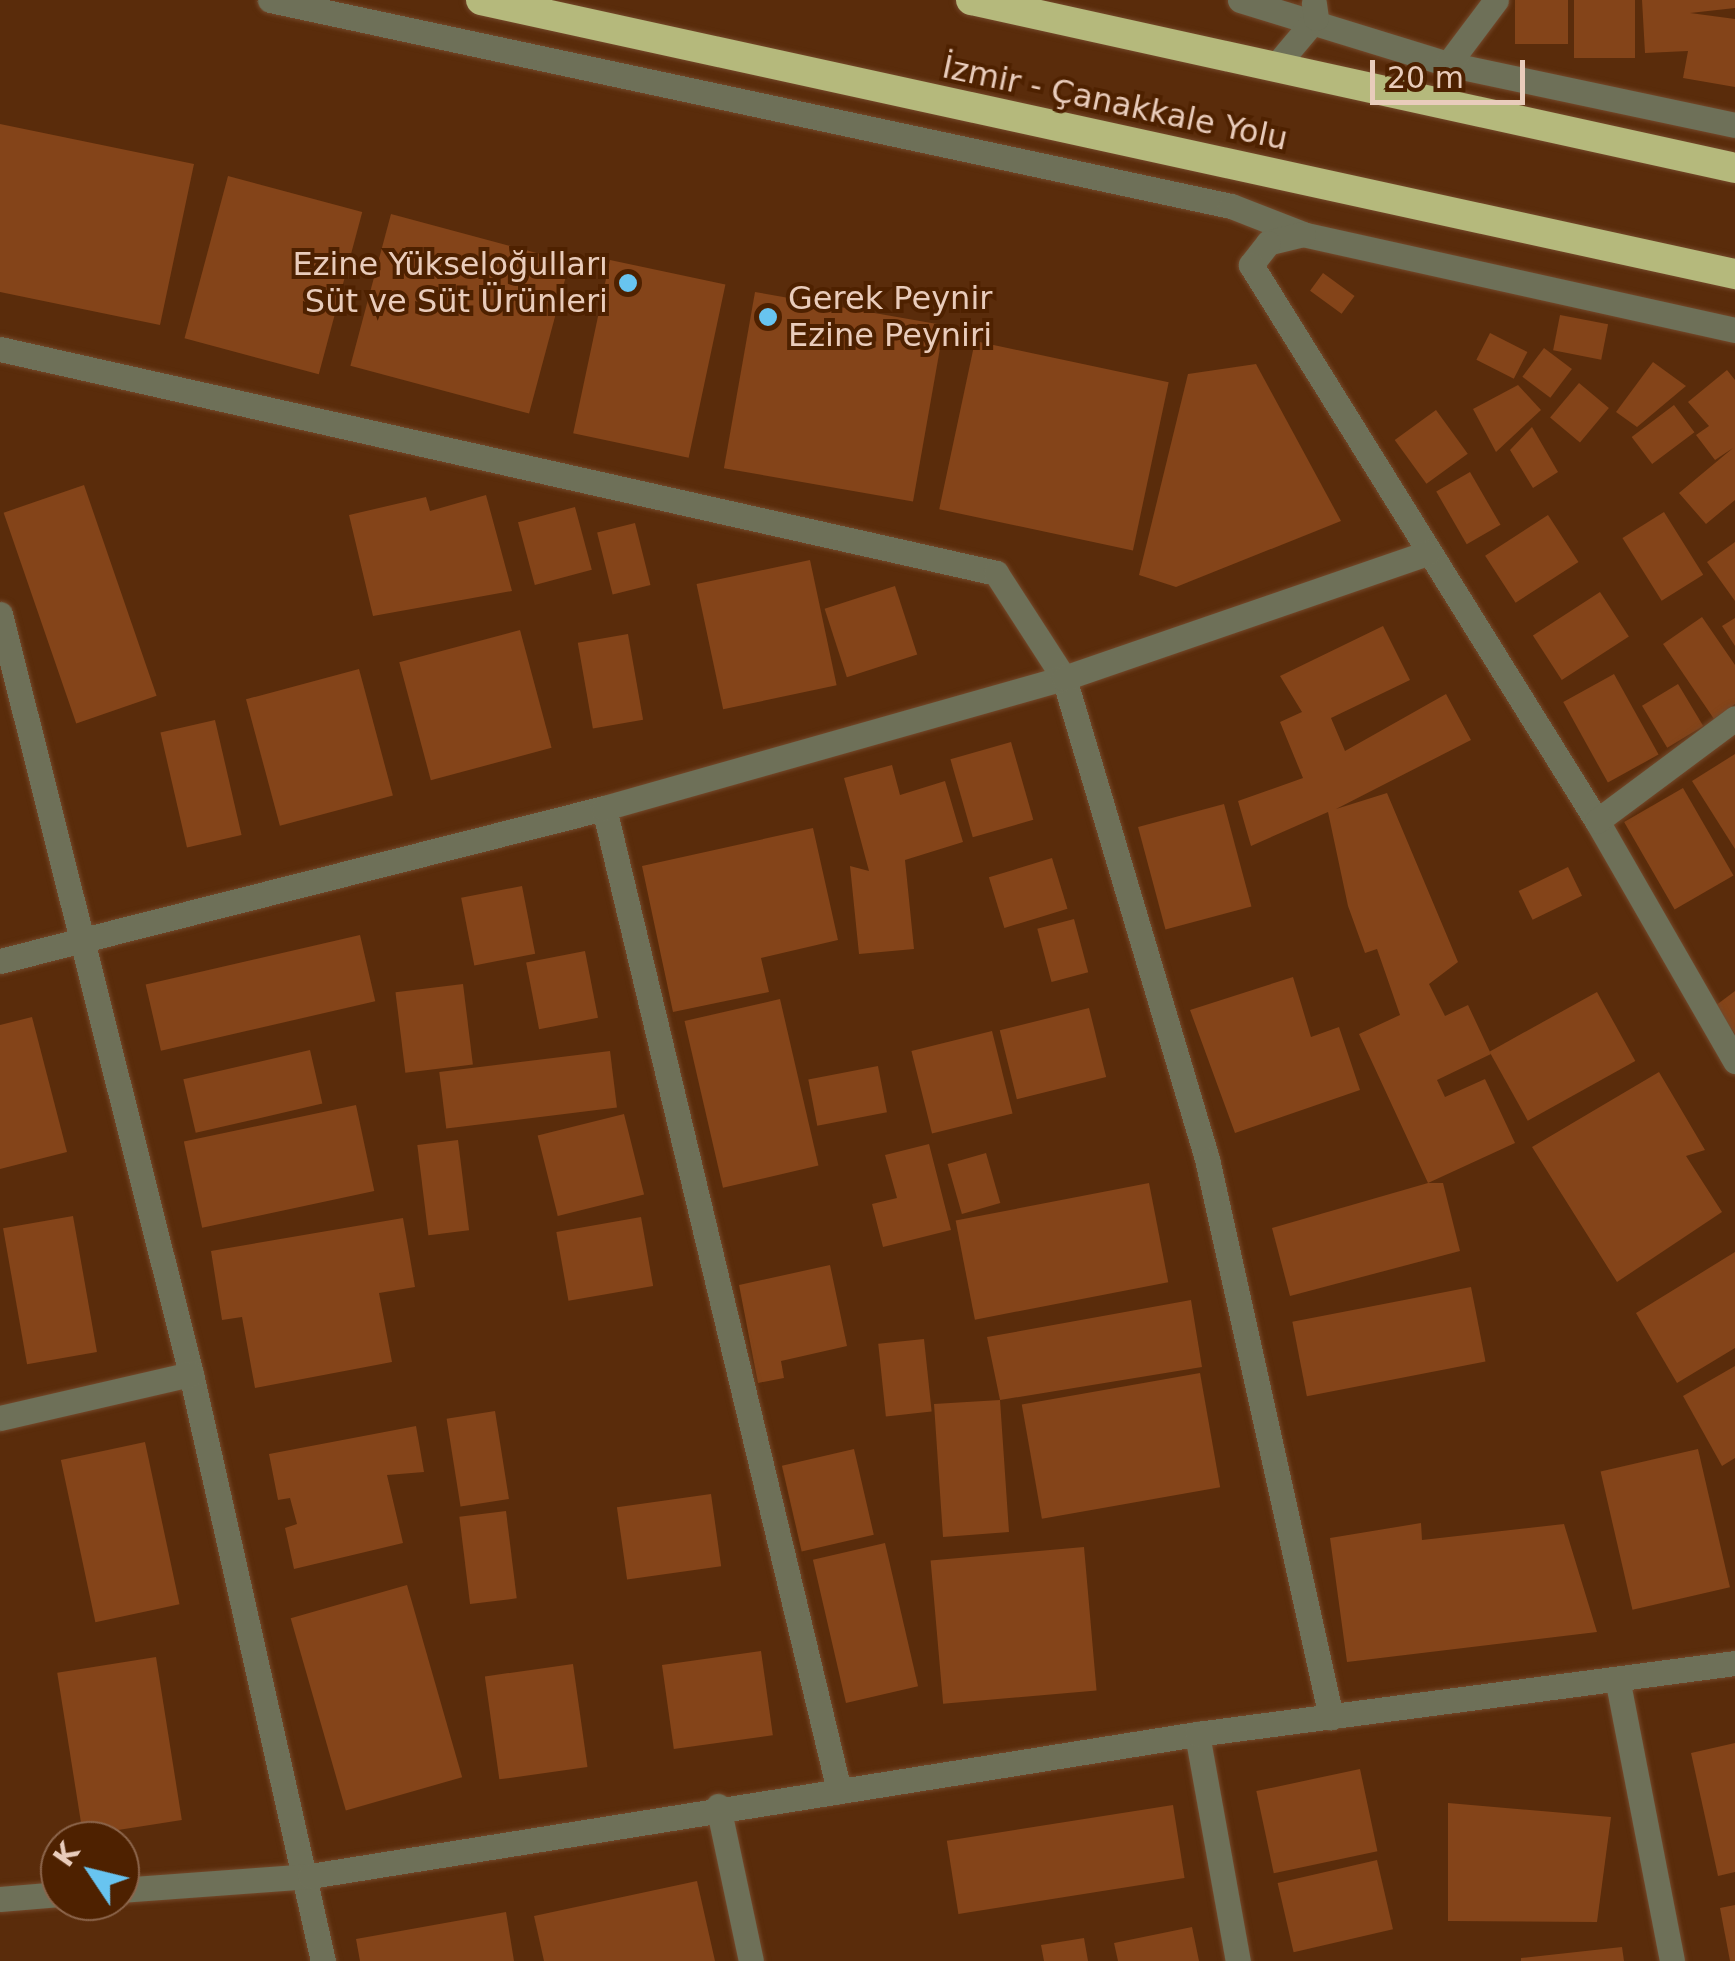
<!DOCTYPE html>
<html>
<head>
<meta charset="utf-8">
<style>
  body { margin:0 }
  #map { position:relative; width:1735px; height:1961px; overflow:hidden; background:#5a2c0b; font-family:"DejaVu Sans",sans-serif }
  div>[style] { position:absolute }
  .building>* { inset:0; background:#844419; transform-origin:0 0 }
  .roads { filter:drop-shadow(0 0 2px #74492b) drop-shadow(0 0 2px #74492b) }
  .minor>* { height:25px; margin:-12.5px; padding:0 12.5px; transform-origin:12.5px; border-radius:12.5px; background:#6e7058 }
  .highway>* { height:30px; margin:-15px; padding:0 15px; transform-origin:15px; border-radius:15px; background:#b5b97c }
  .dots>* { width:28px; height:28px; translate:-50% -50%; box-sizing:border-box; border:5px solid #4e2100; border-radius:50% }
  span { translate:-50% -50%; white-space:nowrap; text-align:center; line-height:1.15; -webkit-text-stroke:8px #4e2100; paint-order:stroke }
  .street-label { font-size:32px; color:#e9ccbb }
  .poi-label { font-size:32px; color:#e9ccbb }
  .right { translate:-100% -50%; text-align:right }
  .left { translate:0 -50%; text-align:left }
  .north { position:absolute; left:40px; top:1821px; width:100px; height:100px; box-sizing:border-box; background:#4e2100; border:2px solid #8c654b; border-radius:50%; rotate:305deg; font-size:28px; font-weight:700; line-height:40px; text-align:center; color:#e9ccbb }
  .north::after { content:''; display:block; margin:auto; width:35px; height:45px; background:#68c4f0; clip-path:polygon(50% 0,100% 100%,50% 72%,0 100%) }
  .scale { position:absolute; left:1370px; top:60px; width:155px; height:45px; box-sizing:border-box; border:5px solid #e9ccbb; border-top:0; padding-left:12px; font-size:30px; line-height:35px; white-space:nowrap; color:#e9ccbb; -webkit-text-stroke:8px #4e2100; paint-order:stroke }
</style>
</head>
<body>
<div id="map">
  <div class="building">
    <i style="left:1515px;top:0;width:53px;height:44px"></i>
    <i style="left:1574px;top:0;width:61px;height:58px"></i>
    <i style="clip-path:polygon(1642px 0,1735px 0,1735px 8px,1690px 13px,1735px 19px,1735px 87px,1683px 78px,1688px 51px,1645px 53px)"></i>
    <i style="clip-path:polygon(0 124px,194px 164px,160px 325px,0 292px)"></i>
    <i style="left:228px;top:176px;width:139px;height:168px;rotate:15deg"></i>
    <i style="left:391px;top:214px;width:185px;height:157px;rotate:15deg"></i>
    <i style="left:610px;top:260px;width:118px;height:177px;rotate:12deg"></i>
    <i style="left:1323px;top:273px;width:39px;height:22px;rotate:36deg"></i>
    <i style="left:755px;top:292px;width:192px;height:179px;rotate:10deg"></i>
    <i style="left:1560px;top:315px;width:49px;height:36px;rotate:11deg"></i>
    <i style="left:1490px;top:333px;width:42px;height:30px;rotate:27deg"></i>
    <i style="left:975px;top:341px;width:198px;height:172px;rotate:12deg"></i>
    <i style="left:1544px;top:348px;width:35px;height:36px;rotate:37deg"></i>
    <i style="clip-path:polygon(1653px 362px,1686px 386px,1637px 427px,1616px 412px)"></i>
    <i style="clip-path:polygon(1256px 364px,1341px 521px,1176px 587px,1139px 575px,1188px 374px)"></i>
    <i style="clip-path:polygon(1727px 370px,1735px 380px,1735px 500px,1706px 524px,1679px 493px,1733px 448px,1715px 460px,1696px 435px,1709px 426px,1688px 402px)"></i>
    <i style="left:1579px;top:383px;width:39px;height:45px;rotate:40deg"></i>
    <i style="clip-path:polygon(1518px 385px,1541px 410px,1496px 452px,1473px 409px)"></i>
    <i style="left:1674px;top:405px;width:34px;height:53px;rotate:53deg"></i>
    <i style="left:1436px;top:410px;width:54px;height:51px;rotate:54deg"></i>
    <i style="clip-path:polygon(1532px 427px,1558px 472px,1533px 488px,1510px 450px)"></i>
    <i style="left:1470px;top:472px;width:61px;height:39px;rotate:60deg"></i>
    <i style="left:84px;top:485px;width:223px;height:85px;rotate:71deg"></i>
    <i style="clip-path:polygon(486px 495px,512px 591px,373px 616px,349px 515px,426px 497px,430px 511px)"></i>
    <i style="left:575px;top:507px;width:65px;height:59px;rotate:75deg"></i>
    <i style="left:1664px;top:512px;width:74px;height:49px;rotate:58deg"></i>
    <i style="left:1548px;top:515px;width:56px;height:75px;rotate:57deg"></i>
    <i style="left:635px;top:523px;width:64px;height:39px;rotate:76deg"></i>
    <i style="clip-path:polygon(1735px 542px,1735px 601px,1707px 562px)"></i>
    <i style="left:810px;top:560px;width:128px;height:116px;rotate:78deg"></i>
    <i style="left:895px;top:586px;width:72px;height:74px;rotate:72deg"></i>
    <i style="left:1600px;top:592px;width:53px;height:80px;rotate:57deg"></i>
    <i style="clip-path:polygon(1702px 617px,1735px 665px,1735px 704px,1714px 719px,1663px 644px)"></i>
    <i style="clip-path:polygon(1735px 618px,1735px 646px,1722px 626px)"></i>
    <i style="clip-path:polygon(1383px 626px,1410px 680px,1331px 718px,1345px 751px,1446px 694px,1471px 740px,1336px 809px,1387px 793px,1458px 962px,1429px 984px,1445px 1016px,1468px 1005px,1491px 1054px,1437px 1080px,1445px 1097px,1485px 1079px,1515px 1143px,1428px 1183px,1359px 1034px,1400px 1015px,1377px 949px,1365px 953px,1348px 906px,1328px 812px,1251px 846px,1238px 801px,1303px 778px,1280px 722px,1302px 712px,1280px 676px)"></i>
    <i style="left:520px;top:630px;width:122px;height:125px;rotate:75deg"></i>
    <i style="left:628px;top:634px;width:87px;height:51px;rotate:80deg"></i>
    <i style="left:359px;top:669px;width:131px;height:117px;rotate:75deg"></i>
    <i style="left:1614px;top:674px;width:92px;height:58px;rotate:61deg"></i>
    <i style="left:1678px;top:684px;width:49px;height:42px;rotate:59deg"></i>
    <i style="left:215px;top:720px;width:118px;height:56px;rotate:77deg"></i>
    <i style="left:1011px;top:742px;width:81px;height:63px;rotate:74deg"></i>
    <i style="clip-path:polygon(1735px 754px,1735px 849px,1692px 781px)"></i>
    <i style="clip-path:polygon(892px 765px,900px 795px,945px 781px,963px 842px,905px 860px,914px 949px,859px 954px,850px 866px,869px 871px,844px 778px)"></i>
    <i style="left:1683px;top:788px;width:101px;height:68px;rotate:60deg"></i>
    <i style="left:1224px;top:804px;width:106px;height:89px;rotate:75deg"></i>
    <i style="clip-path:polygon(813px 828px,838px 940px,761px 958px,769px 992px,673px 1012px,642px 866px)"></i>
    <i style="left:1052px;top:858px;width:53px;height:66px;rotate:73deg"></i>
    <i style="left:1568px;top:867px;width:32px;height:55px;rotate:64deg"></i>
    <i style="left:522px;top:886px;width:69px;height:62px;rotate:79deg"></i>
    <i style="left:1074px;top:919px;width:55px;height:38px;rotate:75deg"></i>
    <i style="left:360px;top:935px;width:68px;height:220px;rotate:77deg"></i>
    <i style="left:585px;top:951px;width:68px;height:60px;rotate:79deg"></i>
    <i style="clip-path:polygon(1293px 977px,1311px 1037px,1339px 1027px,1360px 1090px,1235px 1133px,1190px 1010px)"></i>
    <i style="left:463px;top:984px;width:81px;height:68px;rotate:83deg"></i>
    <i style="clip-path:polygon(1735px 991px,1735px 1034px,1715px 1006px)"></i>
    <i style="left:1597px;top:992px;width:79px;height:123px;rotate:61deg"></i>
    <i style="left:780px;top:999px;width:171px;height:98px;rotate:77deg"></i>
    <i style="left:1089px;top:1008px;width:71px;height:92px;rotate:76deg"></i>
    <i style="clip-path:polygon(32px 1017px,67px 1152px,0 1169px,0 1025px)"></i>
    <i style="left:992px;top:1031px;width:85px;height:83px;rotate:76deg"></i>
    <i style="left:310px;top:1050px;width:55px;height:130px;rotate:77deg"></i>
    <i style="left:610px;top:1051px;width:57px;height:172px;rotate:83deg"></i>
    <i style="left:878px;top:1066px;width:47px;height:71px;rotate:79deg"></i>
    <i style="clip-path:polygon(1659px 1072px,1705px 1150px,1686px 1156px,1722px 1212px,1617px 1282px,1532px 1147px)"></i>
    <i style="left:356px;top:1105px;width:88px;height:176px;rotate:78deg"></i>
    <i style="left:624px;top:1114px;width:83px;height:89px;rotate:76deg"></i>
    <i style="left:458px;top:1140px;width:91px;height:41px;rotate:83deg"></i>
    <i style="clip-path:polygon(929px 1144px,951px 1230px,883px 1247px,872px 1204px,897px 1198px,885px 1155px)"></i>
    <i style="left:986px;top:1153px;width:52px;height:40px;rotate:74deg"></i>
    <i style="left:1149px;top:1183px;width:101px;height:197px;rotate:79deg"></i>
    <i style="clip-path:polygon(1428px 1183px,1443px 1183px,1460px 1251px,1290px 1296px,1272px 1228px)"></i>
    <i style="left:73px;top:1216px;width:138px;height:71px;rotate:80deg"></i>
    <i style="left:641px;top:1217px;width:70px;height:86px;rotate:80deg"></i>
    <i style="clip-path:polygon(403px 1218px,415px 1287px,379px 1293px,392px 1362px,255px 1388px,242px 1317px,222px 1320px,211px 1251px)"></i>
    <i style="clip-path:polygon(1735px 1252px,1735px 1348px,1677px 1383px,1636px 1313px)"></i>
    <i style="clip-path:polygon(830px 1265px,847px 1346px,781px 1361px,784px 1378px,758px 1383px,739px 1285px)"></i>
    <i style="left:1471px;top:1287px;width:76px;height:182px;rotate:79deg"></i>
    <i style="clip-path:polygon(1191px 1300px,1202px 1367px,1000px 1400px,1009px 1532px,943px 1537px,934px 1404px,1000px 1400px,987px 1337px)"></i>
    <i style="left:924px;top:1339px;width:73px;height:46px;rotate:84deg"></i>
    <i style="clip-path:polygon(1735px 1366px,1735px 1458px,1722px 1466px,1683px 1396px)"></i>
    <i style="left:1200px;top:1373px;width:116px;height:181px;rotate:80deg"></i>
    <i style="left:495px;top:1411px;width:89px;height:49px;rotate:81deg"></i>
    <i style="clip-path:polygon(416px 1426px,424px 1472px,387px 1475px,403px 1543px,294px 1569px,285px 1528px,297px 1524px,290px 1498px,278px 1500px,269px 1454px)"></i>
    <i style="left:145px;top:1442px;width:166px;height:86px;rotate:78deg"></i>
    <i style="left:854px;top:1449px;width:88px;height:74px;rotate:77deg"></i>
    <i style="left:1698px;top:1449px;width:142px;height:100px;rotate:77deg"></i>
    <i style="left:711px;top:1494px;width:73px;height:95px;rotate:82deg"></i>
    <i style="left:506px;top:1511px;width:88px;height:47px;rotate:83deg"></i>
    <i style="clip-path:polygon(1421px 1523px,1422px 1540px,1564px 1524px,1597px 1632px,1347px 1662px,1330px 1538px)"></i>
    <i style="left:885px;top:1543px;width:147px;height:74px;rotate:77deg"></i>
    <i style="left:1084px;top:1547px;width:144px;height:154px;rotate:85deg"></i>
    <i style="left:407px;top:1585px;width:200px;height:121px;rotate:74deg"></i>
    <i style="left:761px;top:1651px;width:85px;height:100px;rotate:82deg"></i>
    <i style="left:156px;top:1657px;width:165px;height:100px;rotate:81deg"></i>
    <i style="left:573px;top:1664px;width:104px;height:89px;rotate:82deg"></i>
    <i style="clip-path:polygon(1735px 1743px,1735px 1872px,1718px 1876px,1691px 1753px)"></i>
    <i style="left:1360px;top:1769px;width:84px;height:106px;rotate:78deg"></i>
    <i style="clip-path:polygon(1448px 1803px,1611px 1817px,1597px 1922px,1448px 1921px)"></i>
    <i style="left:1173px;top:1805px;width:74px;height:229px;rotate:81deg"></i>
    <i style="left:1377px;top:1860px;width:71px;height:102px;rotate:77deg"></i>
    <i style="clip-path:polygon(697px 1881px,715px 1961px,544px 1961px,534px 1916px)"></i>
    <i style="clip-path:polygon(1735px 1905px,1735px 1961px,1730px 1961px,1720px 1908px)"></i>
    <i style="clip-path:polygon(506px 1912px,514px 1961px,360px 1961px,356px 1939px)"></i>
    <i style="clip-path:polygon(1192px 1927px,1199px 1961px,1118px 1961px,1114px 1943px)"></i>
    <i style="clip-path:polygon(1084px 1938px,1088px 1961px,1044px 1961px,1041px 1945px)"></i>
    <i style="clip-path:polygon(1622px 1947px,1624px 1961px,1521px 1961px,1521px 1958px)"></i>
  </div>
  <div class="roads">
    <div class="minor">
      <i style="left:270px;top:0;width:983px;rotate:12.1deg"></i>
      <i style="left:1231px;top:206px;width:77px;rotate:21.3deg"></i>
      <i style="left:1240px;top:0;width:218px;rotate:17.1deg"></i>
      <i style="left:1448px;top:64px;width:293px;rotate:12deg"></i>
      <i style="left:1448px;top:64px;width:80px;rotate:-53.1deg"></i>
      <i style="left:1274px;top:68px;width:65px;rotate:-50deg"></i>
      <i style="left:1316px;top:18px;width:15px;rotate:-98deg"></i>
      <i style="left:1735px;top:330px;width:443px;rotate:-167.5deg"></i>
      <i style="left:1303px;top:234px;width:36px;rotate:166deg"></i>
      <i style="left:1268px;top:243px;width:28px;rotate:128deg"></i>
      <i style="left:1251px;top:265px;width:655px;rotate:58.11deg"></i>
      <i style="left:1597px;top:821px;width:277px;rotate:60.1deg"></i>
      <i style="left:0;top:349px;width:1021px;rotate:12.67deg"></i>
      <i style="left:996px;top:573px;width:125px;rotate:57.1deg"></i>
      <i style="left:1064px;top:678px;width:502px;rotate:73.44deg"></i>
      <i style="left:1207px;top:1159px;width:572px;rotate:77.47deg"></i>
      <i style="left:0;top:614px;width:784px;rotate:75.89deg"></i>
      <i style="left:191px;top:1374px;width:602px;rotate:77.33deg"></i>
      <i style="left:604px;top:808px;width:1011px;rotate:76.55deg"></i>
      <i style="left:1597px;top:821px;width:172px;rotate:-36.7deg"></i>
      <i style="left:0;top:961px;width:623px;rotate:-14.21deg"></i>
      <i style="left:604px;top:808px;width:478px;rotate:-15.8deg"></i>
      <i style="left:1064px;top:678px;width:385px;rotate:-19deg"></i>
      <i style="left:0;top:1418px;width:196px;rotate:-13deg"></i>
      <i style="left:1618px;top:1683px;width:283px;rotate:79deg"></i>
      <i style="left:1197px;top:1734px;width:231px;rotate:79.8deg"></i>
      <i style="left:718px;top:1806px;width:158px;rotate:78deg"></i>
      <i style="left:120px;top:1890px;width:191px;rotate:-4.2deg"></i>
      <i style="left:310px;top:1876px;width:898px;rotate:-9.1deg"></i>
      <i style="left:1197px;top:1734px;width:543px;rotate:-7.52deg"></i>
      <i style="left:0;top:1899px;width:60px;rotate:-4.8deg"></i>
    </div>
    <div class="highway">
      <i style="left:481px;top:0;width:1284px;rotate:12.33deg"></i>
      <i style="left:971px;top:0;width:782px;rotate:12.4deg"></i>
    </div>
  </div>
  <div class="dots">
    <i style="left:628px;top:283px;background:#68c4f0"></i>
    <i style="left:768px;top:317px;background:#68c4f0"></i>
  </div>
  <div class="street-label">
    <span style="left:1115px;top:103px;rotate:12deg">İzmir - Çanakkale Yolu</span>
  </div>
  <div class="poi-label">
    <span class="right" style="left:608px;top:283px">Ezine Yükseloğulları<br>Süt ve Süt Ürünleri</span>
    <span class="left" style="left:788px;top:317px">Gerek Peynir<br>Ezine Peyniri</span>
  </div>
  <div class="north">K</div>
  <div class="scale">20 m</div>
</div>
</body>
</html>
